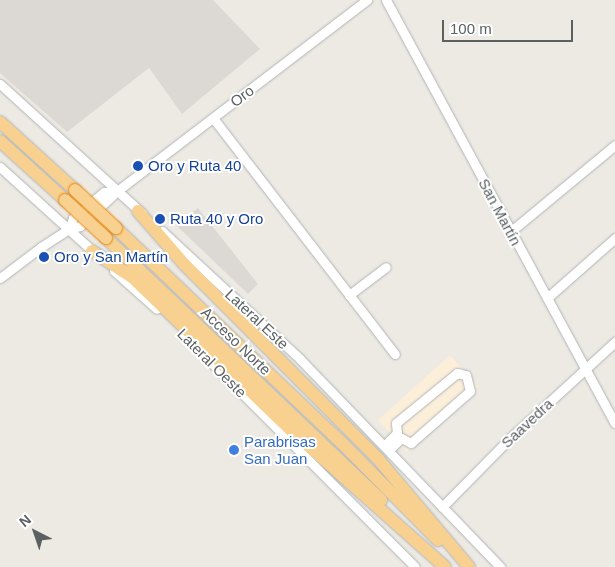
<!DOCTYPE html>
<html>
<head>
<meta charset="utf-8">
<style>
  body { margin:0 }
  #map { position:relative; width:615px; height:567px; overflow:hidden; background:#edeae3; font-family:Arial,sans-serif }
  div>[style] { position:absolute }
  .commercial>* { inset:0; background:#fcefd9; transform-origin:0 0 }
  .industrial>* { inset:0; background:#dcd9d5 }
  .roads { filter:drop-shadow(0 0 1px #b0b4b8) drop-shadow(0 0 1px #b0b4b8) }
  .minor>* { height:9px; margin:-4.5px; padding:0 4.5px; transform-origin:4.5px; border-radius:4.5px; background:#fff }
  .highway>* { height:12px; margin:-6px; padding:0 6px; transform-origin:6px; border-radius:6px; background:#f8d08f }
  .bridges { filter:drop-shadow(0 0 1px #e6850a) drop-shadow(0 0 1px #e6850a) }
  .highway-bridge>* { height:12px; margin:-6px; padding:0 6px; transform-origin:6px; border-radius:6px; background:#f8d08f }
  .dots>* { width:14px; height:14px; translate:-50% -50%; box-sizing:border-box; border:2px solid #fff; border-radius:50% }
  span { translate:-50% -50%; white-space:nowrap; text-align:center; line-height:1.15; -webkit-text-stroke:4px #fff; paint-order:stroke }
  .street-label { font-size:15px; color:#5b6063 }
  .transit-label { font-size:15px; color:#164399 }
  .left { translate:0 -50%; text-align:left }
  .shop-label { font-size:15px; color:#366cbe }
  .north { position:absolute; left:10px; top:507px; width:50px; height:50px; -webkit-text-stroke:4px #fff; paint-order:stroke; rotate:319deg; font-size:14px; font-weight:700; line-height:20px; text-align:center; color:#5b6063 }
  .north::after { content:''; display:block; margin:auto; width:18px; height:22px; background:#5b6063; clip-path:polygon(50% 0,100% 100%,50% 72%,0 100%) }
  .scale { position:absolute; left:442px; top:20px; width:131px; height:22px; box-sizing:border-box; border:2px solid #5b6063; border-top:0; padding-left:6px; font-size:15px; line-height:18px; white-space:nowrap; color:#5b6063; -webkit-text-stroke:4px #fff; paint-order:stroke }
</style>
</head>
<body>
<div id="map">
  <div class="commercial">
    <i style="left:450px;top:355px;width:43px;height:97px;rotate:48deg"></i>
  </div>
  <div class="industrial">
    <i style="clip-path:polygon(0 0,213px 0,260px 49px,182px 114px,149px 68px,67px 132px,0 73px)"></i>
    <i style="clip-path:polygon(198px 208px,258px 284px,248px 294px,176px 225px)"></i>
  </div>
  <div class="roads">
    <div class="minor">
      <i style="left:386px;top:0;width:481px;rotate:61.6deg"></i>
      <i style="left:0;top:84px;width:193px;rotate:42.3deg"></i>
      <i style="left:213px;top:118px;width:298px;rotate:52.4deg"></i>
      <i style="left:0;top:167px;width:130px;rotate:42.2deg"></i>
      <i style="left:69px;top:229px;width:12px;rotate:-70deg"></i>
      <i style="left:73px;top:218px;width:40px;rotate:-40deg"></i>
      <i style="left:104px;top:192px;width:13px;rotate:-4deg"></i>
      <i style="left:162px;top:231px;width:188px;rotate:42.8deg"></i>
      <i style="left:300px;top:359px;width:289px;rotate:46.1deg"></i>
      <i style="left:510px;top:232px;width:136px;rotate:-39.6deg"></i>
      <i style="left:114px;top:271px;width:57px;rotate:41.5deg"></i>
      <i style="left:0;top:278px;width:51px;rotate:-37.1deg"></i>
      <i style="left:41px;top:247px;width:33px;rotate:-33deg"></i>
      <i style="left:69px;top:229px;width:11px;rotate:-15deg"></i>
      <i style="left:80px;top:226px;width:51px;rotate:-43.4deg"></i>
      <i style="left:117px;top:191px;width:315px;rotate:-37.4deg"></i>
      <i style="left:349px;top:295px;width:46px;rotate:-37.1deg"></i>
      <i style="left:547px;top:298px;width:91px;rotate:-41.4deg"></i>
      <i style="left:184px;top:335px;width:327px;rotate:45.1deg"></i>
      <i style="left:385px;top:445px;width:17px;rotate:-45deg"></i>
      <i style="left:397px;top:433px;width:10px;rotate:-96deg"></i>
      <i style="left:396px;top:423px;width:79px;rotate:-39.3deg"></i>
      <i style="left:457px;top:373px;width:9px;rotate:13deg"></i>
      <i style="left:466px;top:375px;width:16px;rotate:76deg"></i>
      <i style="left:470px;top:391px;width:79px;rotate:138.6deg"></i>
      <i style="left:411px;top:443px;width:11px;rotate:-153deg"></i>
      <i style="left:401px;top:438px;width:17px;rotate:135deg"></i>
      <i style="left:442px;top:507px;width:95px;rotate:-45.4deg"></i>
      <i style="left:509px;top:439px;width:144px;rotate:-42.5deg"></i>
    </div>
    <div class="highway">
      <i style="left:0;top:122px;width:101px;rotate:42.2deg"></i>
      <i style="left:0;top:141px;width:88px;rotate:42.2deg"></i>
      <i style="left:138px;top:211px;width:70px;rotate:49deg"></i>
      <i style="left:184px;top:264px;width:276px;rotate:45.1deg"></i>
      <i style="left:379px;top:460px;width:140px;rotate:49.9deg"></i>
      <i style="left:116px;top:228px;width:308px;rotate:43.6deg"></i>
      <i style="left:339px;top:440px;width:141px;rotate:45.3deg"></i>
      <i style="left:106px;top:238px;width:380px;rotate:43.6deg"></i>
      <i style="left:92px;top:251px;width:48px;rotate:33deg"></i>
      <i style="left:132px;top:277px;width:223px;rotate:43.9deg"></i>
      <i style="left:293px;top:432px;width:203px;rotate:41.6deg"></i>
    </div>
  </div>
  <div class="bridges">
    <div class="highway-bridge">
      <i style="left:75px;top:190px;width:56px;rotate:42.8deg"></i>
      <i style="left:65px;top:200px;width:56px;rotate:42.8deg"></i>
    </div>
  </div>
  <div class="dots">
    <i style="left:138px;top:166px;background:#1a4fb4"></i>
    <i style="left:160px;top:219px;background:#1a4fb4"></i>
    <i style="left:44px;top:257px;background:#1a4fb4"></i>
    <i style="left:234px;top:450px;background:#3f7fe0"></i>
  </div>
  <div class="street-label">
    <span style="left:242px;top:96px;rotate:-37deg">Oro</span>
    <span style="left:500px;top:212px;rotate:62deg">San Martín</span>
    <span style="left:257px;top:319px;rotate:43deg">Lateral Este</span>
    <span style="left:236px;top:341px;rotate:44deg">Acceso Norte</span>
    <span style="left:212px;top:363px;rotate:45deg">Lateral Oeste</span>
    <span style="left:527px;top:423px;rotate:-43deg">Saavedra</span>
  </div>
  <div class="transit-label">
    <span class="left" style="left:148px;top:166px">Oro y Ruta 40</span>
    <span class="left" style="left:170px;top:219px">Ruta 40 y Oro</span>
    <span class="left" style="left:54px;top:257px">Oro y San Martín</span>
  </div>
  <div class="shop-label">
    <span class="left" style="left:244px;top:450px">Parabrisas<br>San Juan</span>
  </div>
  <div class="north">N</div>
  <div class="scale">100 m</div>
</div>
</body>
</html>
